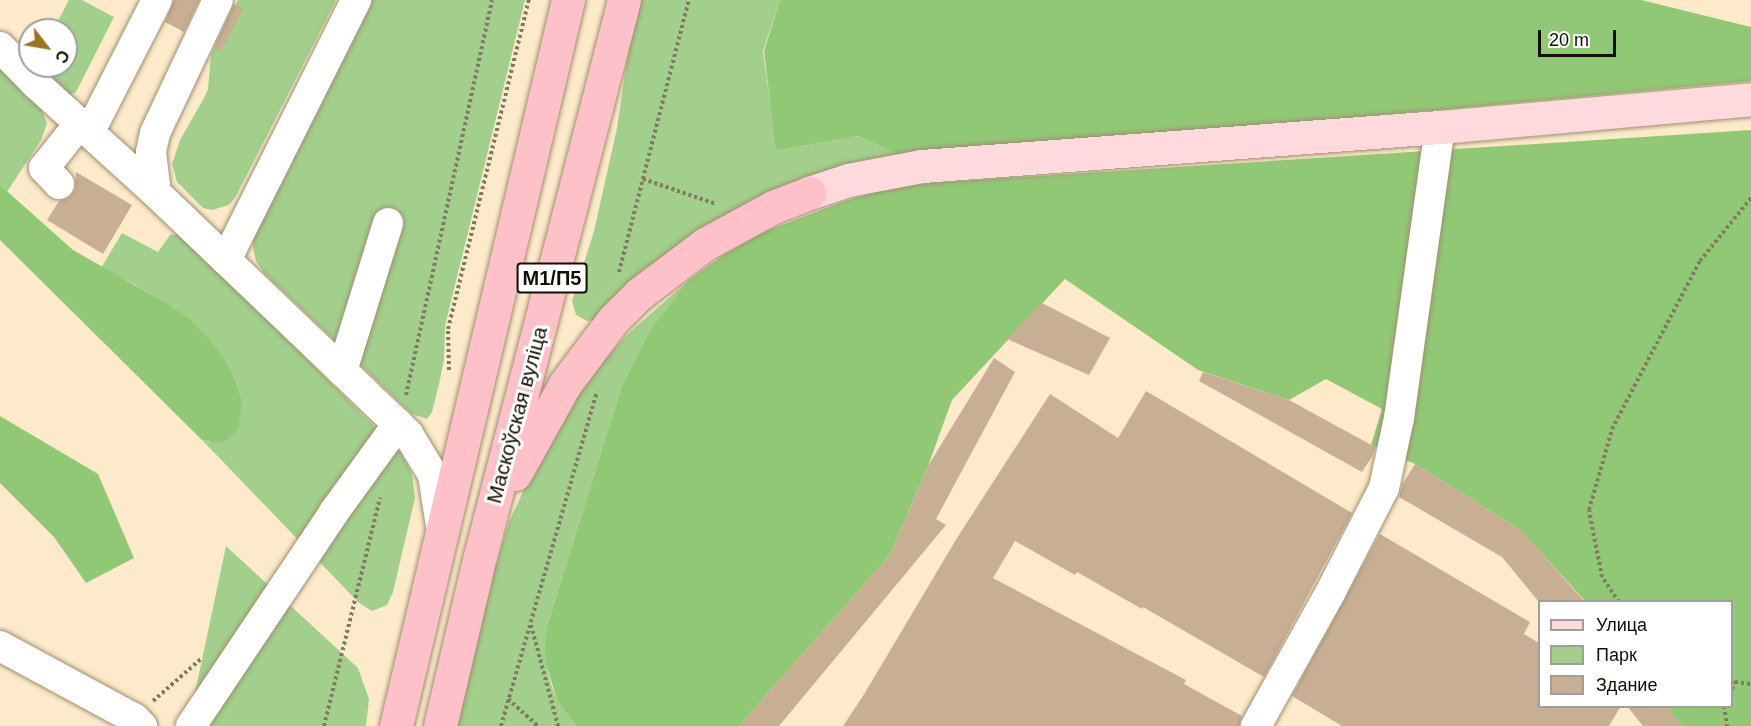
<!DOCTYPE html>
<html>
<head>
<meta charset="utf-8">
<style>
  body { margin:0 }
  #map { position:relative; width:1751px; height:726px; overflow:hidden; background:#fceaca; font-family:Arial,sans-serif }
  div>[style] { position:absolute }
  .green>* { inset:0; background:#a2cf8c }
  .forest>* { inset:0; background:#91c876 }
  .building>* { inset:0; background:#c8af94 }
  .path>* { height:4px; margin-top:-2px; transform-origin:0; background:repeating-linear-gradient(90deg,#837863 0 3px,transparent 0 6px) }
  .roads { filter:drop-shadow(0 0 2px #9e8e70) drop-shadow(0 0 2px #9e8e70) }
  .minor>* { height:30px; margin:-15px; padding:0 15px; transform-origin:15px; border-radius:15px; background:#fff }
  .major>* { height:33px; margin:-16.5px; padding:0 16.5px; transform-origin:16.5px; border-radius:16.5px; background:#fedadf }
  .highway>* { height:33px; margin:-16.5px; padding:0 16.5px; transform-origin:16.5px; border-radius:16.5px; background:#fec1c9 }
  span { translate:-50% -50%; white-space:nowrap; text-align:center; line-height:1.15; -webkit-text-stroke:6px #fff; paint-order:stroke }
  .shield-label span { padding:2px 4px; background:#fff; border:2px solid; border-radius:4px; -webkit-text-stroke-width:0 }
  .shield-label { font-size:20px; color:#130d03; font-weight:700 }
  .street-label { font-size:21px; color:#130d03 }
  .legend { position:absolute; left:1538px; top:600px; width:195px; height:108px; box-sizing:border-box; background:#fff; border:2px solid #a19e9a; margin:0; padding:8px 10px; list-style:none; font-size:18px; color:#130d03 }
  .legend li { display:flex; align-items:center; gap:12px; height:30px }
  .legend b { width:30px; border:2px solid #a19e9a }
  .north { position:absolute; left:18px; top:18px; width:60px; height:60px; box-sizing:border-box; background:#fff; border:2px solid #a19e9a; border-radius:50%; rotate:121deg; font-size:16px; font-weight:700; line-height:24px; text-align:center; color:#130d03 }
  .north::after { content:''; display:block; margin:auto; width:21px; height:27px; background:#9d7221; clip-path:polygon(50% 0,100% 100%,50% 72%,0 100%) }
  .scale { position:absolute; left:1538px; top:30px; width:78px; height:27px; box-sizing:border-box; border:3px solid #130d03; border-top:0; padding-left:8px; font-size:18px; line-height:21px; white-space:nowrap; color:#130d03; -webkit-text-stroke:4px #fff; paint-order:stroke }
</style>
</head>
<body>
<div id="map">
  <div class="green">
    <i style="clip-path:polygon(69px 0,82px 0,114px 17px,76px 92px,68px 96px,38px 66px,66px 66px,66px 30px,53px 30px)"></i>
    <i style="clip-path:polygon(238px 0,336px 0,236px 196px,229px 205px,212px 210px,203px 208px,177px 182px,172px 164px,180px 140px,204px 98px,208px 89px,211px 55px)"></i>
    <i style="clip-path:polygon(367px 0,525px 0,445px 326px,444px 360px,439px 384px,432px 412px,427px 419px,412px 414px,263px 272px,256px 261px,253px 248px,253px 235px)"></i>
    <i style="clip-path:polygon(639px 0,780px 0,763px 51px,777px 151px,856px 136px,899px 154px,594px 320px,587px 321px,576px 315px,572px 301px,594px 231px,617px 128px,631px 32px)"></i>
    <i style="clip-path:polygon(0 69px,42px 110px,47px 124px,41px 140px,7px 192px,0 185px)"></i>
    <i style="clip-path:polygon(122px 233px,158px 252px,170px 235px,182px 234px,400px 452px,412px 474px,415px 498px,393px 592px,387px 605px,372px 611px,358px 602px,202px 440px,210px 442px,190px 319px,132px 283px,101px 268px)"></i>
    <i style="clip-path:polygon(688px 281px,651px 328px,622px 385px,548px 623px,546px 665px,551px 684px,558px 702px,576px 726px,457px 726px,495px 568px,509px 522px,526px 485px,571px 404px,598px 367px,628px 334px)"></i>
    <i style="clip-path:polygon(226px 546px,358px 668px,369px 699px,366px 726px,188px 726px)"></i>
  </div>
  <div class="forest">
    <i style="clip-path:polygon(780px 0,1641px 0,1751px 27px,1751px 81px,1254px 127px,898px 154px,857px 136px,776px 151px,764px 51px)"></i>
    <i style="clip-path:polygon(1751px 130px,1751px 726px,1682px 726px,1667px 707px,1732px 706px,1732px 602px,1585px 601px,1519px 529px,1415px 464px,1371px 445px,1382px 409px,1326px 379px,1289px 400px,1198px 370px,1065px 279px,952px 400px,928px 466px,890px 555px,739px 726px,576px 726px,558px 702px,546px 665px,545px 642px,548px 623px,622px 385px,651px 328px,688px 281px,725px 254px,766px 231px,845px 201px,886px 189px,929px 183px)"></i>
    <i style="clip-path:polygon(0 185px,73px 250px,164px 302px,190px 319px,211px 341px,231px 370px,242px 402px,238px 429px,228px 439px,220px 443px,202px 440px,0 240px)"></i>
    <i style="clip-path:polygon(0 416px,98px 474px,134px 558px,86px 583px,54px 537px,0 483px)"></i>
  </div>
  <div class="building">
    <i style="clip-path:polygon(174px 0,199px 0,184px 32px,165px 22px)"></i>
    <i style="clip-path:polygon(234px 4px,243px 9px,221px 51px,214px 48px)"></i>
    <i style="clip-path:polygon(76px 172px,132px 205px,103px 254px,47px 220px,59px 201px,70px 197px,75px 190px)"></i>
    <i style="clip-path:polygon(1042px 303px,1110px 338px,1089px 375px,1007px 339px)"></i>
    <i style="clip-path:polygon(994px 358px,1015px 372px,936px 519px,946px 525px,779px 726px,739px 726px,890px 555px,928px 466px)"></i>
    <i style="clip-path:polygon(1203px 372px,1289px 400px,1375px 447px,1373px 455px,1362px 472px,1199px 381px)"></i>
    <i style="clip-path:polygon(1146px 391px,1352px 513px,1264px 677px,1143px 607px,1142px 609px,1077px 572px,1075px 575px,1015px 541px,993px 578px,1186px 680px,1184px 684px,1242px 716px,1239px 726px,843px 726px,863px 696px,957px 538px,1050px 394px,1118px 438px)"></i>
    <i style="clip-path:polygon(1415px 464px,1519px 529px,1585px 602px,1539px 602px,1502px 557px,1399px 497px,1403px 483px)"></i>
    <i style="clip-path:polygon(1380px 534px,1530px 622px,1524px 634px,1539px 643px,1539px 706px,1621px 706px,1609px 726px,1342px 726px,1292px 696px)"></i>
    <i style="clip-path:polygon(1627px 706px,1667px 706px,1682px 726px,1643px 726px)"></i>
  </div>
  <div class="path">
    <i style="left:643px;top:179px;width:77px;rotate:18.9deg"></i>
    <i style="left:619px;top:272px;width:281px;rotate:-75.6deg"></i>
    <i style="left:449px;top:370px;width:41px;rotate:-91.4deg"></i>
    <i style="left:448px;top:329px;width:339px;rotate:-76.2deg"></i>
    <i style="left:406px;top:395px;width:404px;rotate:-77.7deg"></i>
    <i style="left:1619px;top:602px;width:30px;rotate:-124deg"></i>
    <i style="left:1602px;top:577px;width:68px;rotate:-101deg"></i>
    <i style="left:1589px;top:510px;width:84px;rotate:-74.1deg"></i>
    <i style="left:1612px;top:429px;width:190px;rotate:-62.4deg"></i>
    <i style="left:1700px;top:261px;width:81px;rotate:-51deg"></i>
    <i style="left:531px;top:625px;width:105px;rotate:75deg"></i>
    <i style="left:1732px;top:689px;width:8px;rotate:-67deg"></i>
    <i style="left:1735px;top:682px;width:16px;rotate:7deg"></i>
    <i style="left:508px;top:699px;width:40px;rotate:42deg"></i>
    <i style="left:153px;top:701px;width:64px;rotate:-41.2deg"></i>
    <i style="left:1724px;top:706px;width:20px;rotate:81deg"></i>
    <i style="left:324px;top:726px;width:235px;rotate:-76.2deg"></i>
    <i style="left:501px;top:726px;width:348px;rotate:-74deg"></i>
  </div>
  <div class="roads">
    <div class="minor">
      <i style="left:0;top:47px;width:52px;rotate:45.8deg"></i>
      <i style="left:36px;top:84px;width:162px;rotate:42.2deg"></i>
      <i style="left:156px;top:193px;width:349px;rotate:43.7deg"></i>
      <i style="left:408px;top:434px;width:48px;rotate:58.6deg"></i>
      <i style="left:433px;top:475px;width:52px;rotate:81.1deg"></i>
      <i style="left:90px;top:131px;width:147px;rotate:-62.9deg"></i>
      <i style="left:59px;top:184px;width:22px;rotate:-133deg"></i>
      <i style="left:44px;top:168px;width:58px;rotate:-51.3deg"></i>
      <i style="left:156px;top:193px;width:41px;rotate:-97deg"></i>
      <i style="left:151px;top:152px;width:19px;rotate:-78deg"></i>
      <i style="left:155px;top:133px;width:147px;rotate:-64.7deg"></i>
      <i style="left:226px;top:260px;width:291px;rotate:-63.4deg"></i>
      <i style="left:342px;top:371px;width:155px;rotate:-72.7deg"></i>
      <i style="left:0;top:646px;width:153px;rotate:28.4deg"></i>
      <i style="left:135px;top:719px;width:10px;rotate:45deg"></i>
      <i style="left:191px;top:726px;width:257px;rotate:-56.2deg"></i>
      <i style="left:334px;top:512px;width:109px;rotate:-54deg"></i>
      <i style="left:1256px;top:726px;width:152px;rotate:-60.9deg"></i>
      <i style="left:1330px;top:593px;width:118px;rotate:-62.8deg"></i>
      <i style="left:1384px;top:488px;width:72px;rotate:-77.9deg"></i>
      <i style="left:1399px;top:418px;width:294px;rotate:-82deg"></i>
    </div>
    <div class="major">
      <i style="left:809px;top:193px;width:41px;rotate:-18.4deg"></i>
      <i style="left:848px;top:180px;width:75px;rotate:-10.7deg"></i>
      <i style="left:922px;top:166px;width:519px;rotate:-4.31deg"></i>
      <i style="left:1440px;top:127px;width:312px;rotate:-5.1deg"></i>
    </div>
    <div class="highway">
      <i style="left:515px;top:474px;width:103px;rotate:-60.9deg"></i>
      <i style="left:565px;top:384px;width:80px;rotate:-53.1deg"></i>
      <i style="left:613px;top:320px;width:37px;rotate:-45deg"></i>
      <i style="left:639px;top:294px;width:83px;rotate:-37.1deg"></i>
      <i style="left:705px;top:244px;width:77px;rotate:-28.6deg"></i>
      <i style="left:773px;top:207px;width:39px;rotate:-21deg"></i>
      <i style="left:396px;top:726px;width:746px;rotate:-76.67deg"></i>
      <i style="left:440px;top:726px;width:175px;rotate:-76.8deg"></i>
      <i style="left:480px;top:556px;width:574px;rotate:-75.48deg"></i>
    </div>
  </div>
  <div class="shield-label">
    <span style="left:552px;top:278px">М1/П5</span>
  </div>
  <div class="street-label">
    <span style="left:517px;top:415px;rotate:-75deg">Маскоўская вуліца</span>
  </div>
  <ul class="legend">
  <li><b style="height:8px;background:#fedadf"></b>Улица</li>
  <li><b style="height:16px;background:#a2cf8c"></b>Парк</li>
  <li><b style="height:16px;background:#c8af94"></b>Здание</li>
  </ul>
  <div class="north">С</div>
  <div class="scale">20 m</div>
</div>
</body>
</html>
